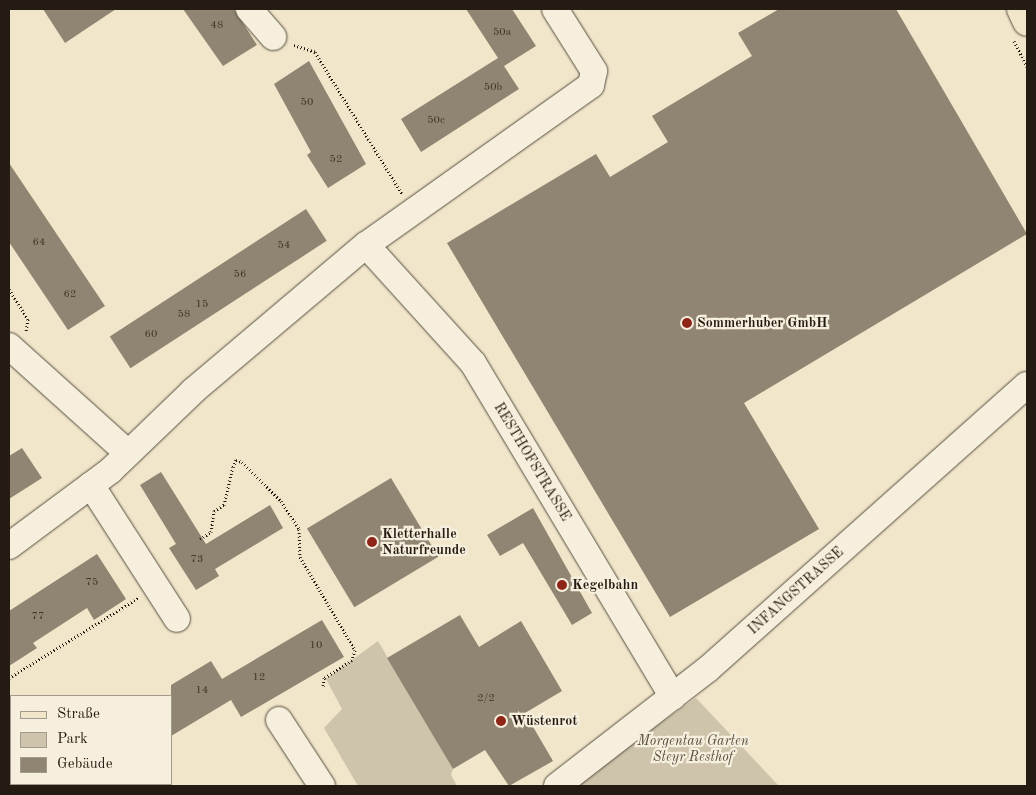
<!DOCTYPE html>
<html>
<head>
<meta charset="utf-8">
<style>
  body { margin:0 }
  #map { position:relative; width:1036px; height:795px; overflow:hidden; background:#f1e6ca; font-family:"Old Standard TT",serif }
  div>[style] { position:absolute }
  .green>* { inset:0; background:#cec4ab }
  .building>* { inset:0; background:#8f8572; transform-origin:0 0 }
  .path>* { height:3px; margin-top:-1.5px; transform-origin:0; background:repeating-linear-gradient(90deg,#241c12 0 1px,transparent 0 3.5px) }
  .roads { filter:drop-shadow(0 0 1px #574e40) drop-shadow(0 0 1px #574e40) }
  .minor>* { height:26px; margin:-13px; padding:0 13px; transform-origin:13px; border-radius:13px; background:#f6efdd }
  .major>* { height:28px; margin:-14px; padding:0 14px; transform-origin:14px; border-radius:14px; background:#f1e6ca }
  .dots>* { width:14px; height:14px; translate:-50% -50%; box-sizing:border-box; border:2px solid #f6efdd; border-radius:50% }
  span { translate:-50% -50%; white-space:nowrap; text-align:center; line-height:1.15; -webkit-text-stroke:4.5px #f6efdd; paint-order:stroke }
  .number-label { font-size:11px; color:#3f362a }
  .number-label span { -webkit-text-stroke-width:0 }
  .poi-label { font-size:14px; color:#241c12; font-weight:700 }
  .left { translate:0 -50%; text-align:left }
  .street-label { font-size:14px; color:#241c12 }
  .park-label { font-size:14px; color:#574e40; font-style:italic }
  .frame { position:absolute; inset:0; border:10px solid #241c12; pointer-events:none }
  .legend { position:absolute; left:10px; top:695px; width:162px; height:90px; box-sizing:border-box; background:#f6efdd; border:1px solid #a29b8c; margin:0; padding:6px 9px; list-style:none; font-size:15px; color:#241c12 }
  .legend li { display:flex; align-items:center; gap:10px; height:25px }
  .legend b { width:25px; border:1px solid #a29b8c }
</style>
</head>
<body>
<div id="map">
  <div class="green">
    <i style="clip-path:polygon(378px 641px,453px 769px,451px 775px,457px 786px,358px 786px,324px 728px,342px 709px,326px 679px)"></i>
    <i style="clip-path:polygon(696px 698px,779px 786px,576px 786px,639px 738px)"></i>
  </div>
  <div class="building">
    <i style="clip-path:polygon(43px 9px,116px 9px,65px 43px)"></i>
    <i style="clip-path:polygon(183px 9px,234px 9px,257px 45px,223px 66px)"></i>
    <i style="clip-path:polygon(466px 9px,512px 9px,536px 46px,504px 66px,519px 89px,421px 152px,401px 119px,498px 58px)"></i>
    <i style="clip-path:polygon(779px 9px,896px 9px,1027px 234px,744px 403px,819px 529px,670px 617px,447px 243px,596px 154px,610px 177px,668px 142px,652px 116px,752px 56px,738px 33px)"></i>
    <i style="clip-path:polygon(309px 61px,366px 164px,328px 188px,307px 155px,311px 152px,274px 84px)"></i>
    <i style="clip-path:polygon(9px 163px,105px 306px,68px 330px,9px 242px)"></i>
    <i style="left:306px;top:209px;width:38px;height:234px;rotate:57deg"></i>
    <i style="clip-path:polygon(22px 448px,42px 478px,9px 499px,9px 456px)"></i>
    <i style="clip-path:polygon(161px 472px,206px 544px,270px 505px,283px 528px,215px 569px,219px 576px,196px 590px,169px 548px,176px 544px,140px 485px)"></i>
    <i style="left:391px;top:478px;width:92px;height:98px;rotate:59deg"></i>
    <i style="clip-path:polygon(533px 508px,592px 613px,572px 625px,523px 543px,500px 556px,487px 535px)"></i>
    <i style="clip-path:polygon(97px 554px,126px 599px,94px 620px,87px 608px,33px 643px,37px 648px,9px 666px,9px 611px)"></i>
    <i style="clip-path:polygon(460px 615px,479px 647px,521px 621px,562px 691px,525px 713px,553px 761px,509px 786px,485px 750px,453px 769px,387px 658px)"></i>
    <i style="clip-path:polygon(322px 620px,344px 657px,241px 717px,231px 700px,171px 736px,171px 685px,211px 661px,222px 679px)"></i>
  </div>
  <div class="path">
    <i style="left:1014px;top:41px;width:29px;rotate:63deg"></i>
    <i style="left:294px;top:45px;width:22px;rotate:18deg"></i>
    <i style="left:315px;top:52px;width:167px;rotate:58.5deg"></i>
    <i style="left:9px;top:289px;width:36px;rotate:58deg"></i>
    <i style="left:28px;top:319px;width:13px;rotate:99deg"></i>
    <i style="left:200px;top:539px;width:13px;rotate:-32deg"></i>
    <i style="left:211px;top:532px;width:21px;rotate:-82deg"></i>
    <i style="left:214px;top:511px;width:12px;rotate:-31deg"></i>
    <i style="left:224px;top:505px;width:39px;rotate:-77deg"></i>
    <i style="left:233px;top:467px;width:8px;rotate:-67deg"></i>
    <i style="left:236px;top:460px;width:6px;rotate:18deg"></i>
    <i style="left:242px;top:462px;width:55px;rotate:45deg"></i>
    <i style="left:281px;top:501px;width:33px;rotate:57deg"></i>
    <i style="left:299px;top:529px;width:28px;rotate:88deg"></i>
    <i style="left:300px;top:557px;width:108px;rotate:59.4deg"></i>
    <i style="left:355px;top:650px;width:10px;rotate:107deg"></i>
    <i style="left:352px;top:660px;width:33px;rotate:147deg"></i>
    <i style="left:324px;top:678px;width:9px;rotate:96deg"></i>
    <i style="left:9px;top:678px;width:152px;rotate:-31.8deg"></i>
    <i style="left:9px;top:731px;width:4px;rotate:63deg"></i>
    <i style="left:71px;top:784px;width:4px;rotate:34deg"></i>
  </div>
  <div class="roads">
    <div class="minor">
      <i style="left:249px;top:9px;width:37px;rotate:49deg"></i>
      <i style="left:366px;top:245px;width:159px;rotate:47.8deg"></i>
      <i style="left:473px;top:363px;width:389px;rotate:59.1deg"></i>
      <i style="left:9px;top:346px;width:160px;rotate:42deg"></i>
      <i style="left:91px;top:485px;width:159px;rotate:57.3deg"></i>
      <i style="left:9px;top:546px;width:126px;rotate:-36.6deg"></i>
      <i style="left:110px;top:471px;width:115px;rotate:-43.9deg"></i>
      <i style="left:193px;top:391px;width:226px;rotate:-40.2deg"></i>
      <i style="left:366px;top:245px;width:276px;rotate:-35.4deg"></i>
      <i style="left:591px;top:85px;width:14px;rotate:-78deg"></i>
      <i style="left:594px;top:71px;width:73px;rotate:-122.2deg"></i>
      <i style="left:279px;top:720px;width:79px;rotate:56.9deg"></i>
      <i style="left:557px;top:786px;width:191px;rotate:-37.8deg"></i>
      <i style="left:708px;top:669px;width:427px;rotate:-41.7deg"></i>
    </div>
    <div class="major">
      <i style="left:1021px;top:9px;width:14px;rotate:65deg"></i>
    </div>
  </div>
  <div class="dots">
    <i style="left:687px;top:323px;background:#8f2418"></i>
    <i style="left:372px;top:542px;background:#8f2418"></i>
    <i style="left:562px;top:585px;background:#8f2418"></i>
    <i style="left:501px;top:721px;background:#8f2418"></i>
  </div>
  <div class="number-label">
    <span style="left:217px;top:26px">48</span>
    <span style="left:502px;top:33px">50a</span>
    <span style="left:493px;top:88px">50b</span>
    <span style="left:307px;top:103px">50</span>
    <span style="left:436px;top:121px">50c</span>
    <span style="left:336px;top:160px">52</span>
    <span style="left:39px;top:243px">64</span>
    <span style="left:284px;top:246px">54</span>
    <span style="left:240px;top:275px">56</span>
    <span style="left:70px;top:295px">62</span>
    <span style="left:202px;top:305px">15</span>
    <span style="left:184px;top:315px">58</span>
    <span style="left:151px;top:335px">60</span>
    <span style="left:197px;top:560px">73</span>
    <span style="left:92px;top:583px">75</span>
    <span style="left:38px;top:617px">77</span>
    <span style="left:316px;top:646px">10</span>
    <span style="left:259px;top:678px">12</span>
    <span style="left:202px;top:691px">14</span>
    <span style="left:486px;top:699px">2/2</span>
  </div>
  <div class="poi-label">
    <span class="left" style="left:697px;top:323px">Sommerhuber GmbH</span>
    <span class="left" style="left:382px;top:542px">Kletterhalle<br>Naturfreunde</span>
    <span class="left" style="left:572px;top:585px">Kegelbahn</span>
    <span class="left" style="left:511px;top:721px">Wüstenrot</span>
  </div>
  <div class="street-label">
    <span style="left:532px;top:462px;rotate:59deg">RESTHOFSTRASSE</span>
    <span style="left:796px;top:591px;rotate:-42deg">INFANGSTRASSE</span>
  </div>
  <div class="park-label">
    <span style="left:693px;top:749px">Morgentau Garten<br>Steyr Resthof</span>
  </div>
  <div class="frame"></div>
  <ul class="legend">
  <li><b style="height:6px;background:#f1e6ca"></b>Straße</li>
  <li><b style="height:14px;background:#cec4ab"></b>Park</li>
  <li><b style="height:14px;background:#8f8572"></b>Gebäude</li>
  </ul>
</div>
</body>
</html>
